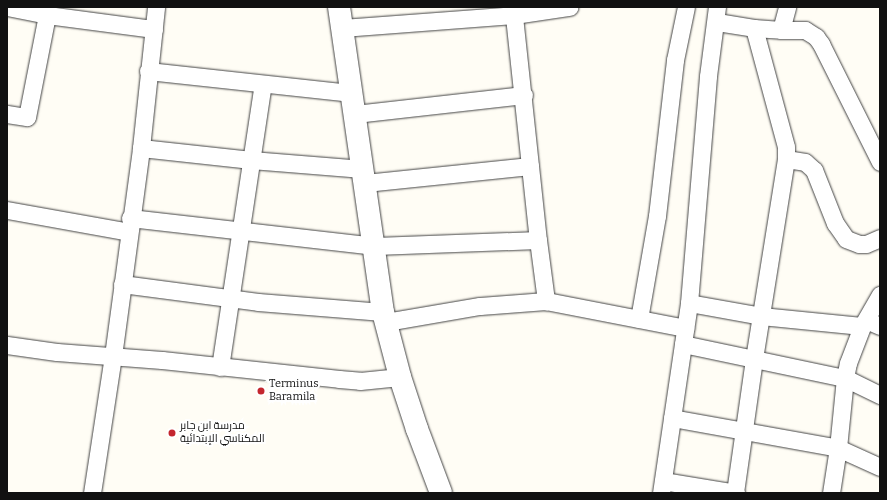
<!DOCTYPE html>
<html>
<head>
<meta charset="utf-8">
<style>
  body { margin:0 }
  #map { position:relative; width:887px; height:500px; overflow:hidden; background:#fffdf5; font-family:Bitter,Cairo,serif }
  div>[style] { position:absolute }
  .roads { filter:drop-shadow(0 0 1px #444) drop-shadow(0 0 1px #444) }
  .minor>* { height:17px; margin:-8.5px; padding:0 8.5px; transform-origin:8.5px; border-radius:8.5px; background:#fff }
  .tertiary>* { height:22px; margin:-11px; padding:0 11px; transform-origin:11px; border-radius:11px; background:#fff }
  .dots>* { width:11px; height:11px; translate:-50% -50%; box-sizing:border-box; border:2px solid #fff; border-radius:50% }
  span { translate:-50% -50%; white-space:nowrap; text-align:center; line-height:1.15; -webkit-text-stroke:4px #fff; paint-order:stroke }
  .poi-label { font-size:11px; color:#111 }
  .left { translate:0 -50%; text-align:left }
  .frame { position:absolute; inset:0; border:8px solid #111; pointer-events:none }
</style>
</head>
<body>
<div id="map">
  <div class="roads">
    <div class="minor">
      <i style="left:7px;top:7px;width:41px;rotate:11.3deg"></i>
      <i style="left:47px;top:15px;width:108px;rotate:7.5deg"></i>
      <i style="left:513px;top:7px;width:234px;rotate:83.9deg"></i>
      <i style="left:538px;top:240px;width:62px;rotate:82.5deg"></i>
      <i style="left:717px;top:22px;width:37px;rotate:9deg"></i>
      <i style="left:754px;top:28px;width:123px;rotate:74.9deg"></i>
      <i style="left:786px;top:147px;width:12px;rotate:90deg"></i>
      <i style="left:786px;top:159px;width:203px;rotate:99.1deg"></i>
      <i style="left:754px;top:359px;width:135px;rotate:98.1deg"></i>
      <i style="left:342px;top:28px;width:172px;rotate:-4.3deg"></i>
      <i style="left:514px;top:15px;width:56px;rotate:-8.3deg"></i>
      <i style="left:754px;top:28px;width:27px;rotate:4deg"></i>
      <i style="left:781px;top:30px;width:24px;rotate:-75deg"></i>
      <i style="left:781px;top:30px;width:24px"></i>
      <i style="left:805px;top:30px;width:13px;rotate:32deg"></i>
      <i style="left:816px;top:37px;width:9px;rotate:54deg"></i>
      <i style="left:821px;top:44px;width:132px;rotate:63.4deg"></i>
      <i style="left:148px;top:71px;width:203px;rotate:6.2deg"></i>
      <i style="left:7px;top:114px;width:20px;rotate:9deg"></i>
      <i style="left:27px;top:117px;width:104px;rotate:-78.9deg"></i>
      <i style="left:355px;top:114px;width:170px;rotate:-6.4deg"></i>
      <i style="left:141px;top:148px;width:111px;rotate:6.2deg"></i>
      <i style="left:251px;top:160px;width:112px;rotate:4.6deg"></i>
      <i style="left:786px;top:159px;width:19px;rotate:9deg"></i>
      <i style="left:805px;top:162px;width:12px;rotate:42deg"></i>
      <i style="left:814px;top:170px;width:57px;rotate:68.4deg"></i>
      <i style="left:835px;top:223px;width:19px;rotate:55deg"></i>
      <i style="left:846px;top:239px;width:14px;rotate:21deg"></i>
      <i style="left:859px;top:244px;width:7px"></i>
      <i style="left:866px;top:244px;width:15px;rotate:-23deg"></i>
      <i style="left:365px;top:183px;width:166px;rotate:-5.9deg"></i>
      <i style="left:7px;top:210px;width:124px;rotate:10.2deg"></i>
      <i style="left:130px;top:218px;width:247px;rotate:6.5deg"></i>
      <i style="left:375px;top:246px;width:163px;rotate:-2.1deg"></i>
      <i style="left:122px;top:284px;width:137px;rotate:7.5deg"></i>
      <i style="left:258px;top:302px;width:125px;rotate:4.6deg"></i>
      <i style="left:689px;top:303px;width:73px;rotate:10.2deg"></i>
      <i style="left:761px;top:316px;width:101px;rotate:5.7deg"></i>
      <i style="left:639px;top:319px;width:105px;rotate:-80.1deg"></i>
      <i style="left:657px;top:216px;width:157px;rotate:-83.4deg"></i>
      <i style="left:675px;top:60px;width:54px;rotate:-78.3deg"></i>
      <i style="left:866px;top:320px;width:15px;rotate:23deg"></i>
      <i style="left:386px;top:322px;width:95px;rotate:-9.7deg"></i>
      <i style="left:480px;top:306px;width:66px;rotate:-4.3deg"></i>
      <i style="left:546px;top:301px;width:142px;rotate:11deg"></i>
      <i style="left:683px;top:344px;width:166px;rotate:11.9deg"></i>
      <i style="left:845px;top:378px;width:39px;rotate:26deg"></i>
      <i style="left:7px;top:345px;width:50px;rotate:8deg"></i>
      <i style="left:57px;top:352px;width:105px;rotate:4.4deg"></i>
      <i style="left:162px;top:360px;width:178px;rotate:6.1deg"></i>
      <i style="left:339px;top:379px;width:21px;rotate:5deg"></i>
      <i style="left:360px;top:381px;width:40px;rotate:-5.7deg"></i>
      <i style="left:220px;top:367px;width:286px;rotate:-81.4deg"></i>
      <i style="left:672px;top:418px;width:169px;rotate:10.2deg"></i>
      <i style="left:838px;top:448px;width:46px;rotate:24.3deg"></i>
      <i style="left:663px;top:481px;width:74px;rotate:9.3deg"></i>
      <i style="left:92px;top:493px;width:139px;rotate:-81.3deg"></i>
      <i style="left:113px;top:356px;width:210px;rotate:-82.3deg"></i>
      <i style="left:141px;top:148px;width:142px;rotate:-83.9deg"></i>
      <i style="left:661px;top:493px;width:192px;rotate:-81.6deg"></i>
      <i style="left:689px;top:303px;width:228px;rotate:-85.2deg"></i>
      <i style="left:708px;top:76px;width:70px;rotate:-82.6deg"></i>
      <i style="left:831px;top:493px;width:46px;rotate:-81.2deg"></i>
      <i style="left:838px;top:448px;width:70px;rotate:-84.3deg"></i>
      <i style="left:845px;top:378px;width:15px;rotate:-79deg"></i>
      <i style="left:848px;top:363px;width:40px;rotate:-69deg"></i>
      <i style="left:862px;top:326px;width:36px;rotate:-60deg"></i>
    </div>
    <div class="tertiary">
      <i style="left:339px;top:7px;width:308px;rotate:81.8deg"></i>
      <i style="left:383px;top:312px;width:67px;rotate:75.3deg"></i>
      <i style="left:400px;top:377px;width:55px;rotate:71.9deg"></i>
      <i style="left:417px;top:429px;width:68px;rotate:69.4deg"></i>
    </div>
  </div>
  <div class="dots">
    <i style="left:261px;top:391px;background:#c4262e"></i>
    <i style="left:172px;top:433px;background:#c4262e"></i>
  </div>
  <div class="poi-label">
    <span class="left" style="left:269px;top:391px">Terminus<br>Baramila</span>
    <span class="left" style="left:180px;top:433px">مدرسة ابن جابر<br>المكناسي الإبتدائية</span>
  </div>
  <div class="frame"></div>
</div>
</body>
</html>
